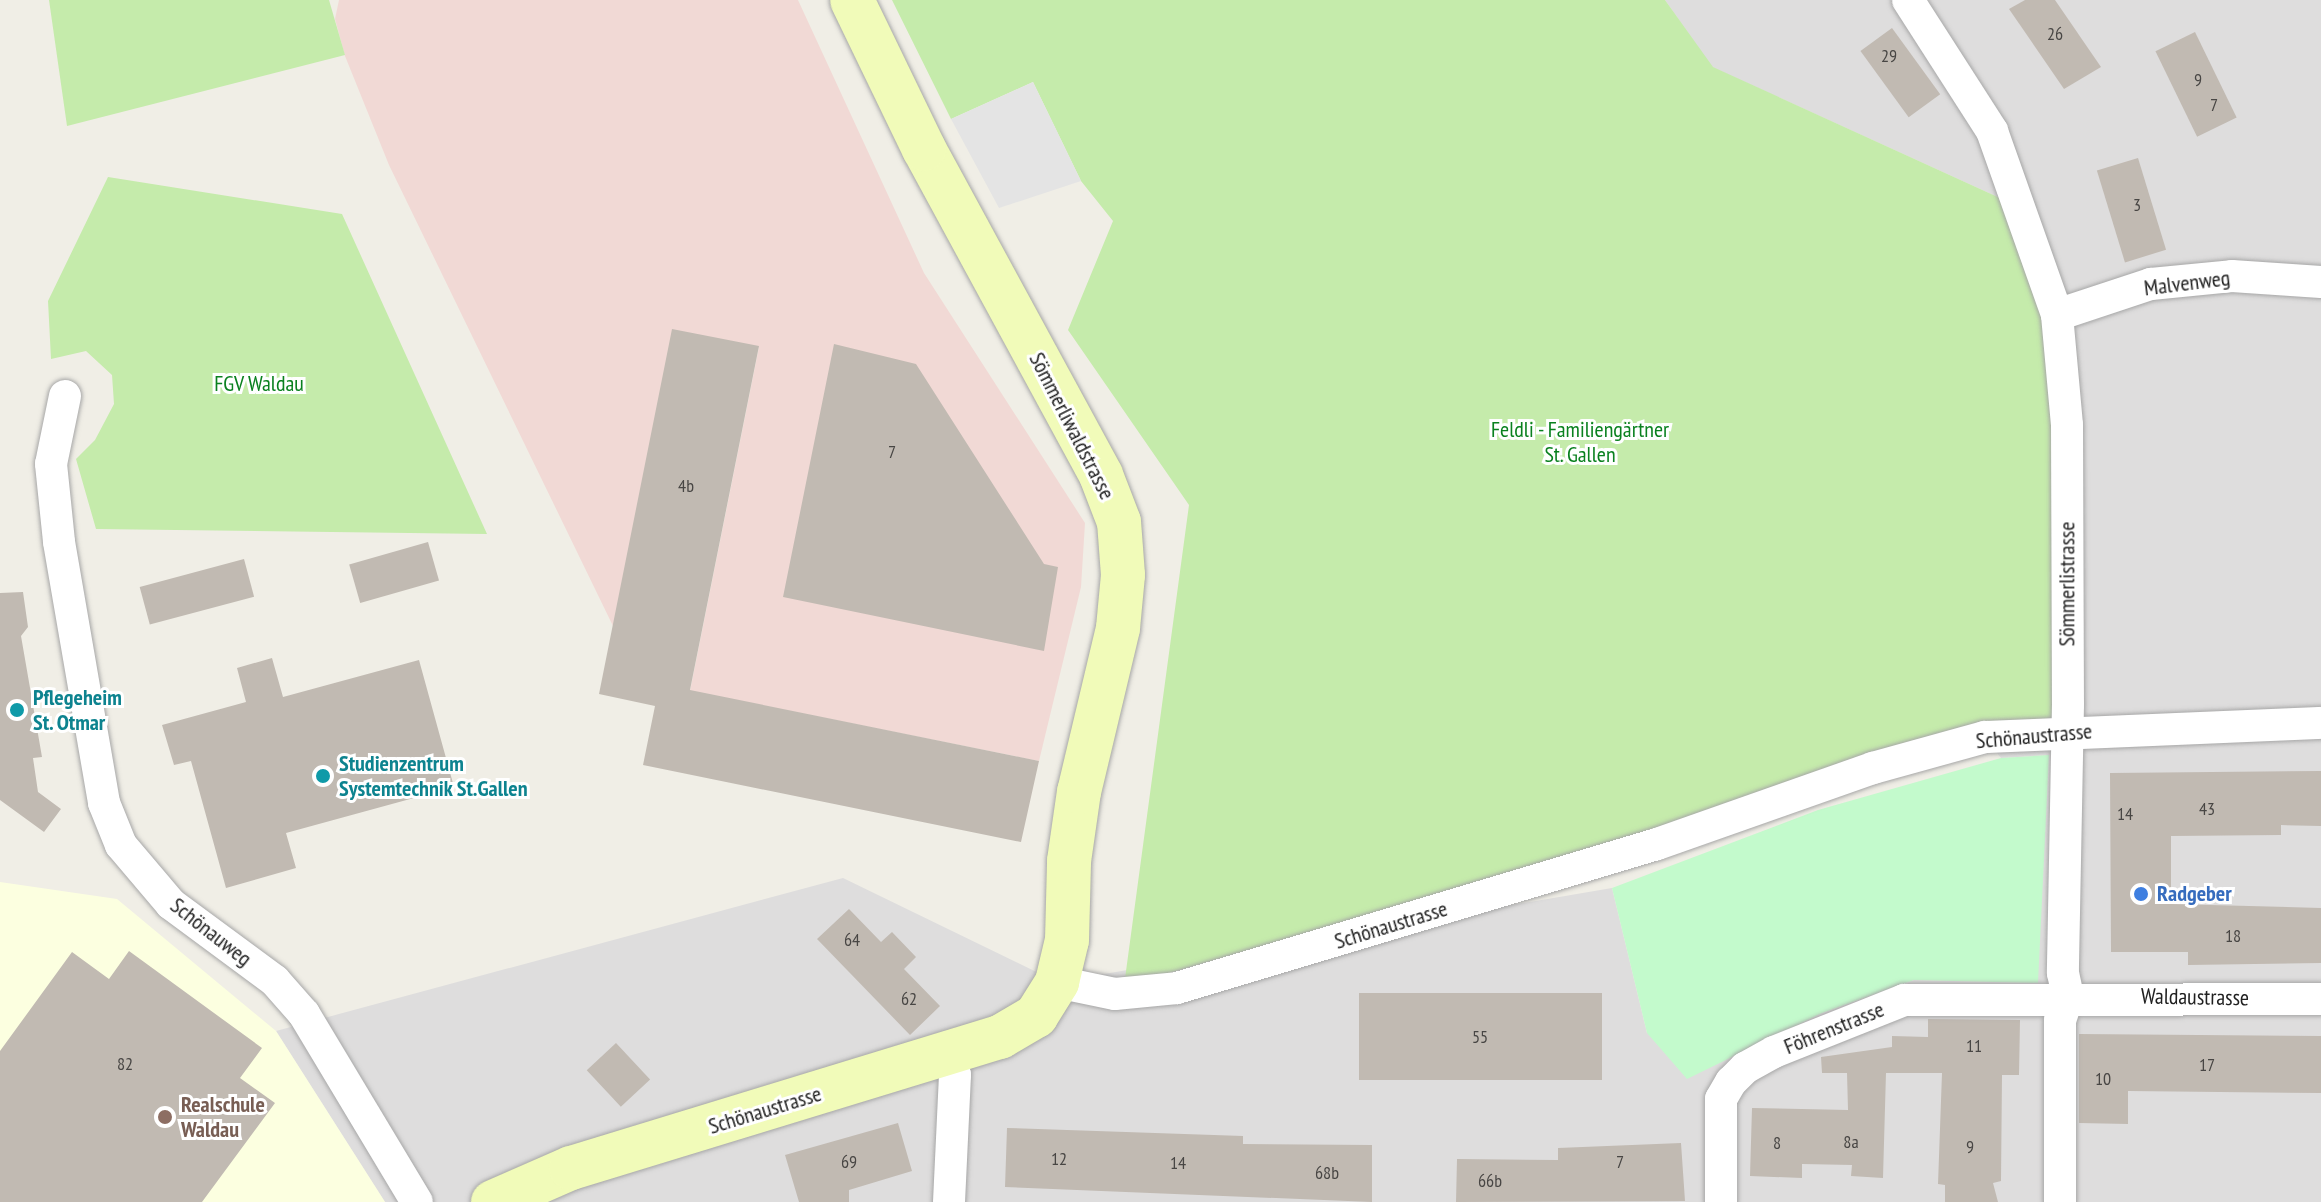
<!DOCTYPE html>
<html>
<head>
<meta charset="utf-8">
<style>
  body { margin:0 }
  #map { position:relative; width:2321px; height:1202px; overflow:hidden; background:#f0eee6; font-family:"PT Sans Narrow",sans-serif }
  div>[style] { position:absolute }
  .residential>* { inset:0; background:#dedddd }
  .commercial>* { inset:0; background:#f1d9d5 }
  .education>* { inset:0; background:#fcffe0 }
  .grass>* { inset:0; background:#c5ebab }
  .park>* { inset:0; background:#c3facc }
  .parking>* { inset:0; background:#e4e4e4 }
  .building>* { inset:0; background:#c1bab2; transform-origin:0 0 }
  .roads { filter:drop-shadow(0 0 2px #a7a7a7) drop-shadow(0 0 2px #a7a7a7) }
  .street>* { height:32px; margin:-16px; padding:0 16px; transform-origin:16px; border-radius:16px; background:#fff }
  .secondary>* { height:44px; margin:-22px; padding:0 22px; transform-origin:22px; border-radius:22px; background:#f1fbb9 }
  .dots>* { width:22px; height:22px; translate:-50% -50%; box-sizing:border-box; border:4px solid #fff; border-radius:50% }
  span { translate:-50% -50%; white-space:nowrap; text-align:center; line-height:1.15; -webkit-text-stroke:6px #fff; paint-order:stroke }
  .number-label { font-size:18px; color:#484644 }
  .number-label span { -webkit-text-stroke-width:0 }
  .street-label { font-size:22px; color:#202020 }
  .park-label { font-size:22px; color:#0a811f }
  .culture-label { font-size:22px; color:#0d838f; font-weight:700 }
  .left { translate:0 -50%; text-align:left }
  .shop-label { font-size:22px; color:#366cbe; font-weight:700 }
  .education-label { font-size:22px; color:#785e54; font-weight:700 }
</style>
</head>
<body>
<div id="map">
  <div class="residential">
    <i style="clip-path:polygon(1665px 0,2321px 0,2321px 1202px,385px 1202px,276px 1031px,843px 878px,1057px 982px,1612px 888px,1647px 1033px,1822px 1013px,1914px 980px,2037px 983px,2048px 755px,2001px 758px,1985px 737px,2024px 209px,1712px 67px)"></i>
  </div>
  <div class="commercial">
    <i style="clip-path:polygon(339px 0,798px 0,924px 273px,1085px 523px,1081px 587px,1039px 761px,690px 691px,759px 347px,613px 626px,389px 165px,345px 56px,335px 19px)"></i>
  </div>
  <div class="education">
    <i style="clip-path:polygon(0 882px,117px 899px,276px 1031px,385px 1202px,0 1202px)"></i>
  </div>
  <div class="grass">
    <i style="clip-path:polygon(49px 0,329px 0,345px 55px,67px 126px)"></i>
    <i style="clip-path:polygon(892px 0,1665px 0,1713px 67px,2024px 209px,2057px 315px,2068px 730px,1984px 737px,1124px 986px,1189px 505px,1068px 330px,1113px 221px,1081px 181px,1033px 82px,951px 119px)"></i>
    <i style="clip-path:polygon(108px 177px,342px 214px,487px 534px,96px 529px,76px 459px,95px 440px,114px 404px,112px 375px,86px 351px,51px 359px,48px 301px)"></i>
  </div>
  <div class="park">
    <i style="clip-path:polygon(2049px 755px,2038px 983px,1914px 980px,1822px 1013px,1687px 1079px,1647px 1033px,1612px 888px,1818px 810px,2001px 758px)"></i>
  </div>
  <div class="parking">
    <i style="clip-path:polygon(1033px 82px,1081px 181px,999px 208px,951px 119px)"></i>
  </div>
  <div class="building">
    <i style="clip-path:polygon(2025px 0,2055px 0,2101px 67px,2064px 89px,2009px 9px)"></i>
    <i style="left:1892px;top:28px;width:82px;height:39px;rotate:54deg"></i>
    <i style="left:2195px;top:32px;width:95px;height:44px;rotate:64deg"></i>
    <i style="left:2138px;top:158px;width:96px;height:43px;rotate:73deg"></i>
    <i style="clip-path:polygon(672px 329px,759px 346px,690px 690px,1039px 761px,1021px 842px,643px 765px,655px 706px,599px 694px)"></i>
    <i style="clip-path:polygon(834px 344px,916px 364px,1044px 564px,1058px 567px,1044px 651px,783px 597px)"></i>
    <i style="left:428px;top:542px;width:40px;height:82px;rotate:74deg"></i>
    <i style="left:244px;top:559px;width:39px;height:108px;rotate:75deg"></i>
    <i style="clip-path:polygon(23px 592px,28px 627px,21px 636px,42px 757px,33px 758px,38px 792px,61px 809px,44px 832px,0 800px,0 593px)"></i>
    <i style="clip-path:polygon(272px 658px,283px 697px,419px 660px,454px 787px,286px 833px,296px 868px,226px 888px,191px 761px,174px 765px,162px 725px,246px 702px,237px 668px)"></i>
    <i style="clip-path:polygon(2321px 771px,2321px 826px,2281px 825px,2281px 835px,2171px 836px,2171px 904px,2321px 908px,2321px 963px,2188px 965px,2188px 952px,2111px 952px,2110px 773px)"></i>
    <i style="clip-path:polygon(849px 909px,881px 942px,892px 932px,916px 957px,904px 969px,940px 1006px,910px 1035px,817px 939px)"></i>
    <i style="clip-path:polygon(129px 951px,262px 1048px,240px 1078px,275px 1103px,202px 1202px,0 1202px,0 1051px,72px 952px,109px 979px)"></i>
    <i style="left:1359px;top:993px;width:243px;height:87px"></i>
    <i style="clip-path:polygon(1928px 1019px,2020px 1020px,2019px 1075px,2002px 1075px,2001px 1181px,1993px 1183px,1998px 1202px,1945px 1202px,1945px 1185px,1938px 1184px,1942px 1073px,1886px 1073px,1883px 1178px,1851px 1176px,1852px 1165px,1802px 1164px,1802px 1178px,1750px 1176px,1752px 1108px,1848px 1110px,1847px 1073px,1822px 1073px,1821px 1057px,1892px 1047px,1892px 1036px,1928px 1037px)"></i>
    <i style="clip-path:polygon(2079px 1034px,2321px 1036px,2321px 1093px,2128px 1091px,2128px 1124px,2079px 1123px)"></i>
    <i style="left:616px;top:1043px;width:50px;height:40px;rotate:47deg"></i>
    <i style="clip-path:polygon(898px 1123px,912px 1171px,849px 1190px,849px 1202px,799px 1202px,785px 1155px)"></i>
    <i style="clip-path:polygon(1007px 1128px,1243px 1136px,1243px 1144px,1372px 1145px,1372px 1202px,1005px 1187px)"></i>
    <i style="clip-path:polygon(1681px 1143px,1685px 1201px,1456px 1202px,1457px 1159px,1558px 1160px,1558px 1148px)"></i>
  </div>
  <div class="roads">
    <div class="street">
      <i style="left:1908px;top:0;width:156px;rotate:57.3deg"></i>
      <i style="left:1992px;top:131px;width:195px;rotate:70.5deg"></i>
      <i style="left:2057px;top:315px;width:110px;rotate:84.8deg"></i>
      <i style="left:2067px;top:425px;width:279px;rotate:89.8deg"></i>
      <i style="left:2068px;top:704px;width:269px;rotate:91.1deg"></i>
      <i style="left:2063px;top:973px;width:24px;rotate:78deg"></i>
      <i style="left:2068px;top:996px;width:25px;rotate:108deg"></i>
      <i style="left:2060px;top:1020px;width:182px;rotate:90deg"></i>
      <i style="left:2057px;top:315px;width:99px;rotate:-18.3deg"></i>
      <i style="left:2151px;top:284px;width:81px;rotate:-5.6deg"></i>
      <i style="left:2232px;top:276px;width:89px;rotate:3.9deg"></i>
      <i style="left:65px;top:396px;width:69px;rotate:101.6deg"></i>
      <i style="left:51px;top:464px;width:78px;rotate:84.1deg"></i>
      <i style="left:59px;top:542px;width:265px;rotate:80.2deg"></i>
      <i style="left:104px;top:803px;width:45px;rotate:68deg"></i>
      <i style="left:121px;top:845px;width:77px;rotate:49.7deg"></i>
      <i style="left:171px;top:904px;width:129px;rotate:36.5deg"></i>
      <i style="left:275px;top:981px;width:44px;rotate:48.7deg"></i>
      <i style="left:304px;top:1014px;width:219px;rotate:59deg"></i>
      <i style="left:1057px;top:982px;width:59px;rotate:11.7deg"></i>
      <i style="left:1115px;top:994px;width:62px;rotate:-5.5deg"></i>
      <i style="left:1177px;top:988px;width:501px;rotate:-16.7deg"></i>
      <i style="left:1657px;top:844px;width:229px;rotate:-19.4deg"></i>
      <i style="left:1873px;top:768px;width:116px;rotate:-15.5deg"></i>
      <i style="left:1985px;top:737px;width:336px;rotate:-2.4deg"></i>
      <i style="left:949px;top:1202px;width:127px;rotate:-87.3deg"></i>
      <i style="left:955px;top:1075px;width:21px;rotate:-104deg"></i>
      <i style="left:1721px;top:1202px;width:103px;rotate:-90deg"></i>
      <i style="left:1721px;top:1099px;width:20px;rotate:-60deg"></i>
      <i style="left:1731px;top:1082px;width:20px;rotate:-45deg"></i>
      <i style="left:1745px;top:1068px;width:33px;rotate:-29deg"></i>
      <i style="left:1774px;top:1052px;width:140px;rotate:-21.8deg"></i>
      <i style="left:1904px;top:1000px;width:417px;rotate:-0.1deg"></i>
    </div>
    <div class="secondary">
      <i style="left:493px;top:1202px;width:85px;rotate:-23.6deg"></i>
      <i style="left:571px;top:1168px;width:449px;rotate:-17deg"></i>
      <i style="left:1000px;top:1037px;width:42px;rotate:-30.3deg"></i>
      <i style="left:1036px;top:1016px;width:40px;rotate:-58deg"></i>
      <i style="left:1057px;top:982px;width:43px;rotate:-76.6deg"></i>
      <i style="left:1067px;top:940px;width:79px;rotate:-88.5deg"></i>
      <i style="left:1069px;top:861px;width:70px;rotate:-81.8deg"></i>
      <i style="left:1079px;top:792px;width:169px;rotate:-76.6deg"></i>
      <i style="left:1118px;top:628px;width:53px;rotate:-84.6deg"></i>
      <i style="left:1123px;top:575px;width:53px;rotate:-94.3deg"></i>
      <i style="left:1119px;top:522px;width:50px;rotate:-111deg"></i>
      <i style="left:1101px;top:475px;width:371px;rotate:-118.5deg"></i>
      <i style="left:924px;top:149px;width:165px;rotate:-115.8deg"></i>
    </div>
  </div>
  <div class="dots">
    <i style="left:17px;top:710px;background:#0f9aa8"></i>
    <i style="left:323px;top:776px;background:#0f9aa8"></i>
    <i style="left:2141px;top:894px;background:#3f7fe0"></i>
    <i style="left:165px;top:1117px;background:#8d6e63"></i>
  </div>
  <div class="number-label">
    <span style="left:2055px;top:34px">26</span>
    <span style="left:1889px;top:56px">29</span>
    <span style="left:2198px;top:80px">9</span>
    <span style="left:2214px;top:105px">7</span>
    <span style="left:2137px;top:205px">3</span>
    <span style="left:892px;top:452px">7</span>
    <span style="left:686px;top:486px">4b</span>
    <span style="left:2207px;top:809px">43</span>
    <span style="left:2125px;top:814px">14</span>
    <span style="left:2233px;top:936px">18</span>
    <span style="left:852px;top:940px">64</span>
    <span style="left:909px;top:999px">62</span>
    <span style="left:1480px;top:1037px">55</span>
    <span style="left:1974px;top:1046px">11</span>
    <span style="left:125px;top:1064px">82</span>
    <span style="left:2207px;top:1065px">17</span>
    <span style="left:2103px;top:1079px">10</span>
    <span style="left:1851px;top:1142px">8a</span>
    <span style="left:1777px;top:1143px">8</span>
    <span style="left:1970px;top:1147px">9</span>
    <span style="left:1059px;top:1159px">12</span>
    <span style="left:849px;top:1162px">69</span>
    <span style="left:1620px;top:1162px">7</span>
    <span style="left:1178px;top:1163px">14</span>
    <span style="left:1327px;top:1173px">68b</span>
    <span style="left:1490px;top:1181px">66b</span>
  </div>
  <div class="street-label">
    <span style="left:2187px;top:283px;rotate:-7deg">Malvenweg</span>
    <span style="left:1072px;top:426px;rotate:63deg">Sömmerliwaldstrasse</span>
    <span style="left:2067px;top:584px;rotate:-90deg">Sömmerlistrasse</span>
    <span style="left:2034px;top:736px;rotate:-5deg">Schönaustrasse</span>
    <span style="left:1391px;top:925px;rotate:-17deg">Schönaustrasse</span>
    <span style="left:211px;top:932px;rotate:38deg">Schönauweg</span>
    <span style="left:2195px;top:997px;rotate:1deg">Waldaustrasse</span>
    <span style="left:1834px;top:1028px;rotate:-22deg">Föhrenstrasse</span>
    <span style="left:765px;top:1110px;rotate:-17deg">Schönaustrasse</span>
  </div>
  <div class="park-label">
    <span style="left:259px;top:384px">FGV Waldau</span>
    <span style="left:1580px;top:442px">Feldli - Familiengärtner<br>St. Gallen</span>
  </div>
  <div class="culture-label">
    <span class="left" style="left:33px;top:710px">Pflegeheim<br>St. Otmar</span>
    <span class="left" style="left:339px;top:776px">Studienzentrum<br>Systemtechnik St.Gallen</span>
  </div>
  <div class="shop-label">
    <span class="left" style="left:2157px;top:894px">Radgeber</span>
  </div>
  <div class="education-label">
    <span class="left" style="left:181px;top:1117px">Realschule<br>Waldau</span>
  </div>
</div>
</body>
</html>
